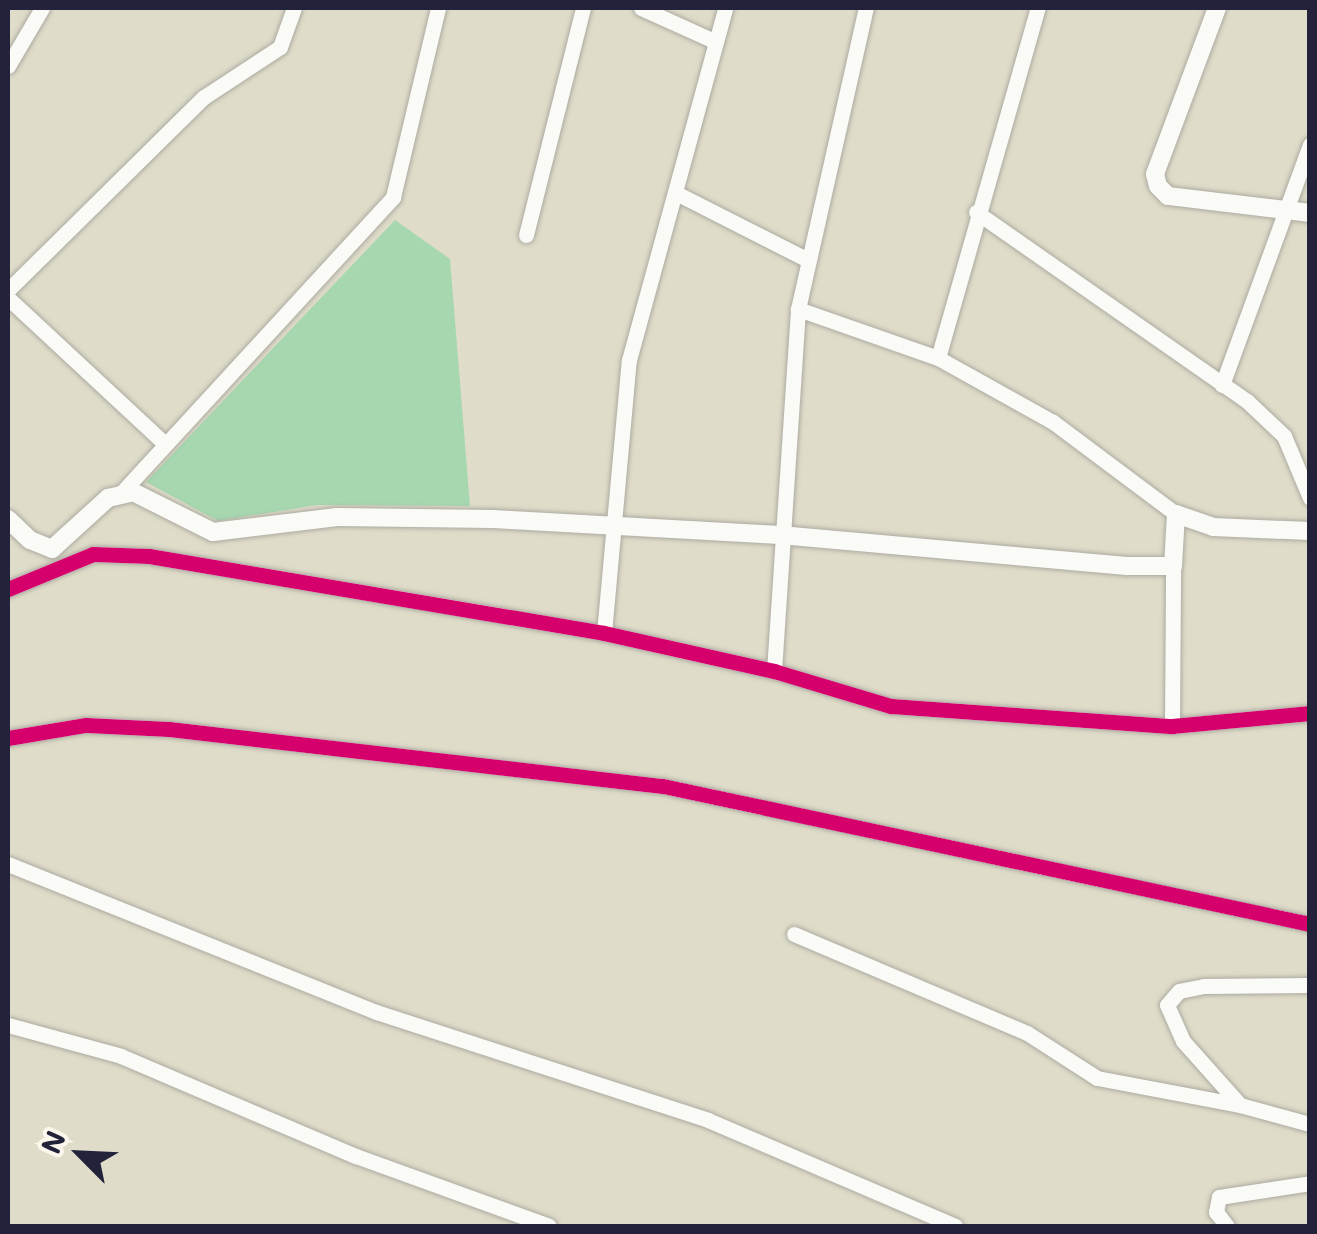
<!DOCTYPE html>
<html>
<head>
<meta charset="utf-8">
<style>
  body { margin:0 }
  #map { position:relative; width:1317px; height:1234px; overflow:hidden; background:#dfdcc9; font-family:Mali,sans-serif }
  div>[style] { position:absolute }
  .green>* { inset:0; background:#a6d7af }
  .roads { filter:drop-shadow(0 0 2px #acaaa1) drop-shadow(0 0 2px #acaaa1) }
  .minor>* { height:15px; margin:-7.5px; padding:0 7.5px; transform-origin:7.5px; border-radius:7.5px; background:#fafaf7 }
  .tertiary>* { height:18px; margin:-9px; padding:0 9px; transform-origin:9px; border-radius:9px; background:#fafaf7 }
  .cycleway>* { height:15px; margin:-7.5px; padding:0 7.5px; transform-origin:7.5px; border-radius:7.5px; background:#d6006c }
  span { translate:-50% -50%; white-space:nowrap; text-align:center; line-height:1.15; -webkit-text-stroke:9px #fbf7ec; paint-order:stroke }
  .frame { position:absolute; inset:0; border:10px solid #22223b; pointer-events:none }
  .north { position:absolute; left:30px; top:1104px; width:100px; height:100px; -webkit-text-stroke:8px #fbf7ec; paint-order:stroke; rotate:294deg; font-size:28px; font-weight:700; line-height:40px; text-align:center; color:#22223b }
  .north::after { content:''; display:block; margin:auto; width:35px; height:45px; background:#22223b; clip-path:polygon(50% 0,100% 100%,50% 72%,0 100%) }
</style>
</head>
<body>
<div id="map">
  <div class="green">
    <i style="clip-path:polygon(395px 220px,450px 259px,470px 506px,317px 505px,218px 521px,146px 482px)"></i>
  </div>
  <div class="roads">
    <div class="minor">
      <i style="left:641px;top:8px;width:80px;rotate:24.3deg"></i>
      <i style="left:8px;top:66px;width:67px;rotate:-59.6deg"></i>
      <i style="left:676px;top:193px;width:146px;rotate:26.9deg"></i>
      <i style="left:976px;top:212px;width:330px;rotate:34.9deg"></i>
      <i style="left:1247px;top:401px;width:51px;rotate:43.4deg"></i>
      <i style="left:1284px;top:436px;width:67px;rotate:67.2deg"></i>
      <i style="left:526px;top:235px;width:234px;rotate:-75.9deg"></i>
      <i style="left:8px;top:290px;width:275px;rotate:-44.6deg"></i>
      <i style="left:204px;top:97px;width:91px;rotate:-33.3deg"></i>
      <i style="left:280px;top:47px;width:41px;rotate:-70.3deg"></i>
      <i style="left:8px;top:298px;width:210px;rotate:42.9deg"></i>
      <i style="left:798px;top:309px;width:148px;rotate:19.3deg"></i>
      <i style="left:938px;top:358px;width:132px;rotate:29.1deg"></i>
      <i style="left:1053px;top:422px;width:154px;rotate:36.8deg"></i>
      <i style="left:938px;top:358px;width:364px;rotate:-74.1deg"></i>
      <i style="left:1222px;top:385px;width:256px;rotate:-69.9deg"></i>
      <i style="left:122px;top:492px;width:401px;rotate:-47.4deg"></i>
      <i style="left:393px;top:197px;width:194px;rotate:-76.6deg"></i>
      <i style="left:8px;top:589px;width:92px;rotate:-22.4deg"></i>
      <i style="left:93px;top:554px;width:56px;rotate:2deg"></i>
      <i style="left:149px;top:556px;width:461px;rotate:9.6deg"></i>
      <i style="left:604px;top:633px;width:174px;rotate:12.6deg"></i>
      <i style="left:774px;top:671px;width:122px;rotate:16.7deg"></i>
      <i style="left:891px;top:706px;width:282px;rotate:4.1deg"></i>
      <i style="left:1172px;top:726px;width:139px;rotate:-5.4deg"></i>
      <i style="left:604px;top:633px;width:274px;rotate:-84.8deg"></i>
      <i style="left:629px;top:360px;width:365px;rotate:-74.7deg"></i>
      <i style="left:774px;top:671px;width:363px;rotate:-86.2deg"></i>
      <i style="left:798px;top:309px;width:309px;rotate:-77.3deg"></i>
      <i style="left:1172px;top:726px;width:160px;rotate:-89.6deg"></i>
      <i style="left:8px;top:738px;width:79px;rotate:-9.5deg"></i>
      <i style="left:86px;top:725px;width:83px;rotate:2.8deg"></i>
      <i style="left:169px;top:729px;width:497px;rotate:6.6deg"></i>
      <i style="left:663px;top:786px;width:662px;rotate:12.04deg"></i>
      <i style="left:8px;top:864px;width:397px;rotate:21.9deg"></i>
      <i style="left:376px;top:1012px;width:349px;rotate:18deg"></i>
      <i style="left:708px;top:1120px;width:269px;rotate:23.2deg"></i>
      <i style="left:794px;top:934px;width:253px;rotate:23deg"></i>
      <i style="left:1027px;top:1033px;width:83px;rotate:32.7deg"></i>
      <i style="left:1097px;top:1078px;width:146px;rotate:10.7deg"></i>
      <i style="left:1310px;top:985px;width:106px;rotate:179.5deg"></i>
      <i style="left:1204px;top:986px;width:25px;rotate:169deg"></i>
      <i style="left:1179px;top:991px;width:18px;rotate:131deg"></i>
      <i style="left:1167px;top:1005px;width:39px;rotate:66deg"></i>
      <i style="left:1183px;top:1041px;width:86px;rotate:48.3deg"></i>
      <i style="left:1240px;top:1105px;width:73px;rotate:15.2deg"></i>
      <i style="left:8px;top:1025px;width:117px;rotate:15.3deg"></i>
      <i style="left:121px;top:1056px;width:255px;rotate:23.1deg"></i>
      <i style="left:356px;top:1156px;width:205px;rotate:19.9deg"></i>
      <i style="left:1227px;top:1226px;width:18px;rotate:-128deg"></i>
      <i style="left:1216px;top:1212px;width:15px;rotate:-79deg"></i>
      <i style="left:1219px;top:1197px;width:92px;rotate:-8.7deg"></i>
    </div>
    <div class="tertiary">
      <i style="left:1217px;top:8px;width:177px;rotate:110.5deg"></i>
      <i style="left:1155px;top:174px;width:12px;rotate:76deg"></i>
      <i style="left:1158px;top:186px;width:14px;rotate:45deg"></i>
      <i style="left:1168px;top:196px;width:143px;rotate:6.8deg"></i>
      <i style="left:8px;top:519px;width:30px;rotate:44deg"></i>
      <i style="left:30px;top:540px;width:24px;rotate:22deg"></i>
      <i style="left:52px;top:549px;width:76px;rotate:-42.3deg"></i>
      <i style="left:108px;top:498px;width:26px;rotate:-13deg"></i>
      <i style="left:133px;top:492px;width:89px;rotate:26.6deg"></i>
      <i style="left:213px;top:532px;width:125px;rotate:-6.9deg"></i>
      <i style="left:337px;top:517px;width:156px;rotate:0.7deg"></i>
      <i style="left:493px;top:519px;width:287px;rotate:3.2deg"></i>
      <i style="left:780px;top:535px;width:348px;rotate:5.1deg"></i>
      <i style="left:1127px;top:566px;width:46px"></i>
      <i style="left:1173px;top:566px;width:52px;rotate:-86.7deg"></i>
      <i style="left:1176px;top:514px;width:39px;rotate:19deg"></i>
      <i style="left:1213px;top:527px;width:97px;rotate:2.4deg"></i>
    </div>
  </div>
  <div class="cycleway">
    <i style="left:8px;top:589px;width:92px;rotate:-22.4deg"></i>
    <i style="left:93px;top:554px;width:56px;rotate:2deg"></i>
    <i style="left:149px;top:556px;width:461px;rotate:9.6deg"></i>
    <i style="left:604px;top:633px;width:174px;rotate:12.6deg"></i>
    <i style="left:774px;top:671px;width:122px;rotate:16.7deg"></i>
    <i style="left:891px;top:706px;width:282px;rotate:4.1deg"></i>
    <i style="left:1172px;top:726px;width:139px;rotate:-5.4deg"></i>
    <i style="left:8px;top:738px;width:79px;rotate:-9.5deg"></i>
    <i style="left:86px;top:725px;width:83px;rotate:2.8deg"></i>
    <i style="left:169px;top:729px;width:497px;rotate:6.6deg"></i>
    <i style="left:663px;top:786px;width:662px;rotate:12.04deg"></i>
  </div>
  <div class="frame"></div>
  <div class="north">N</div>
</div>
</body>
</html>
